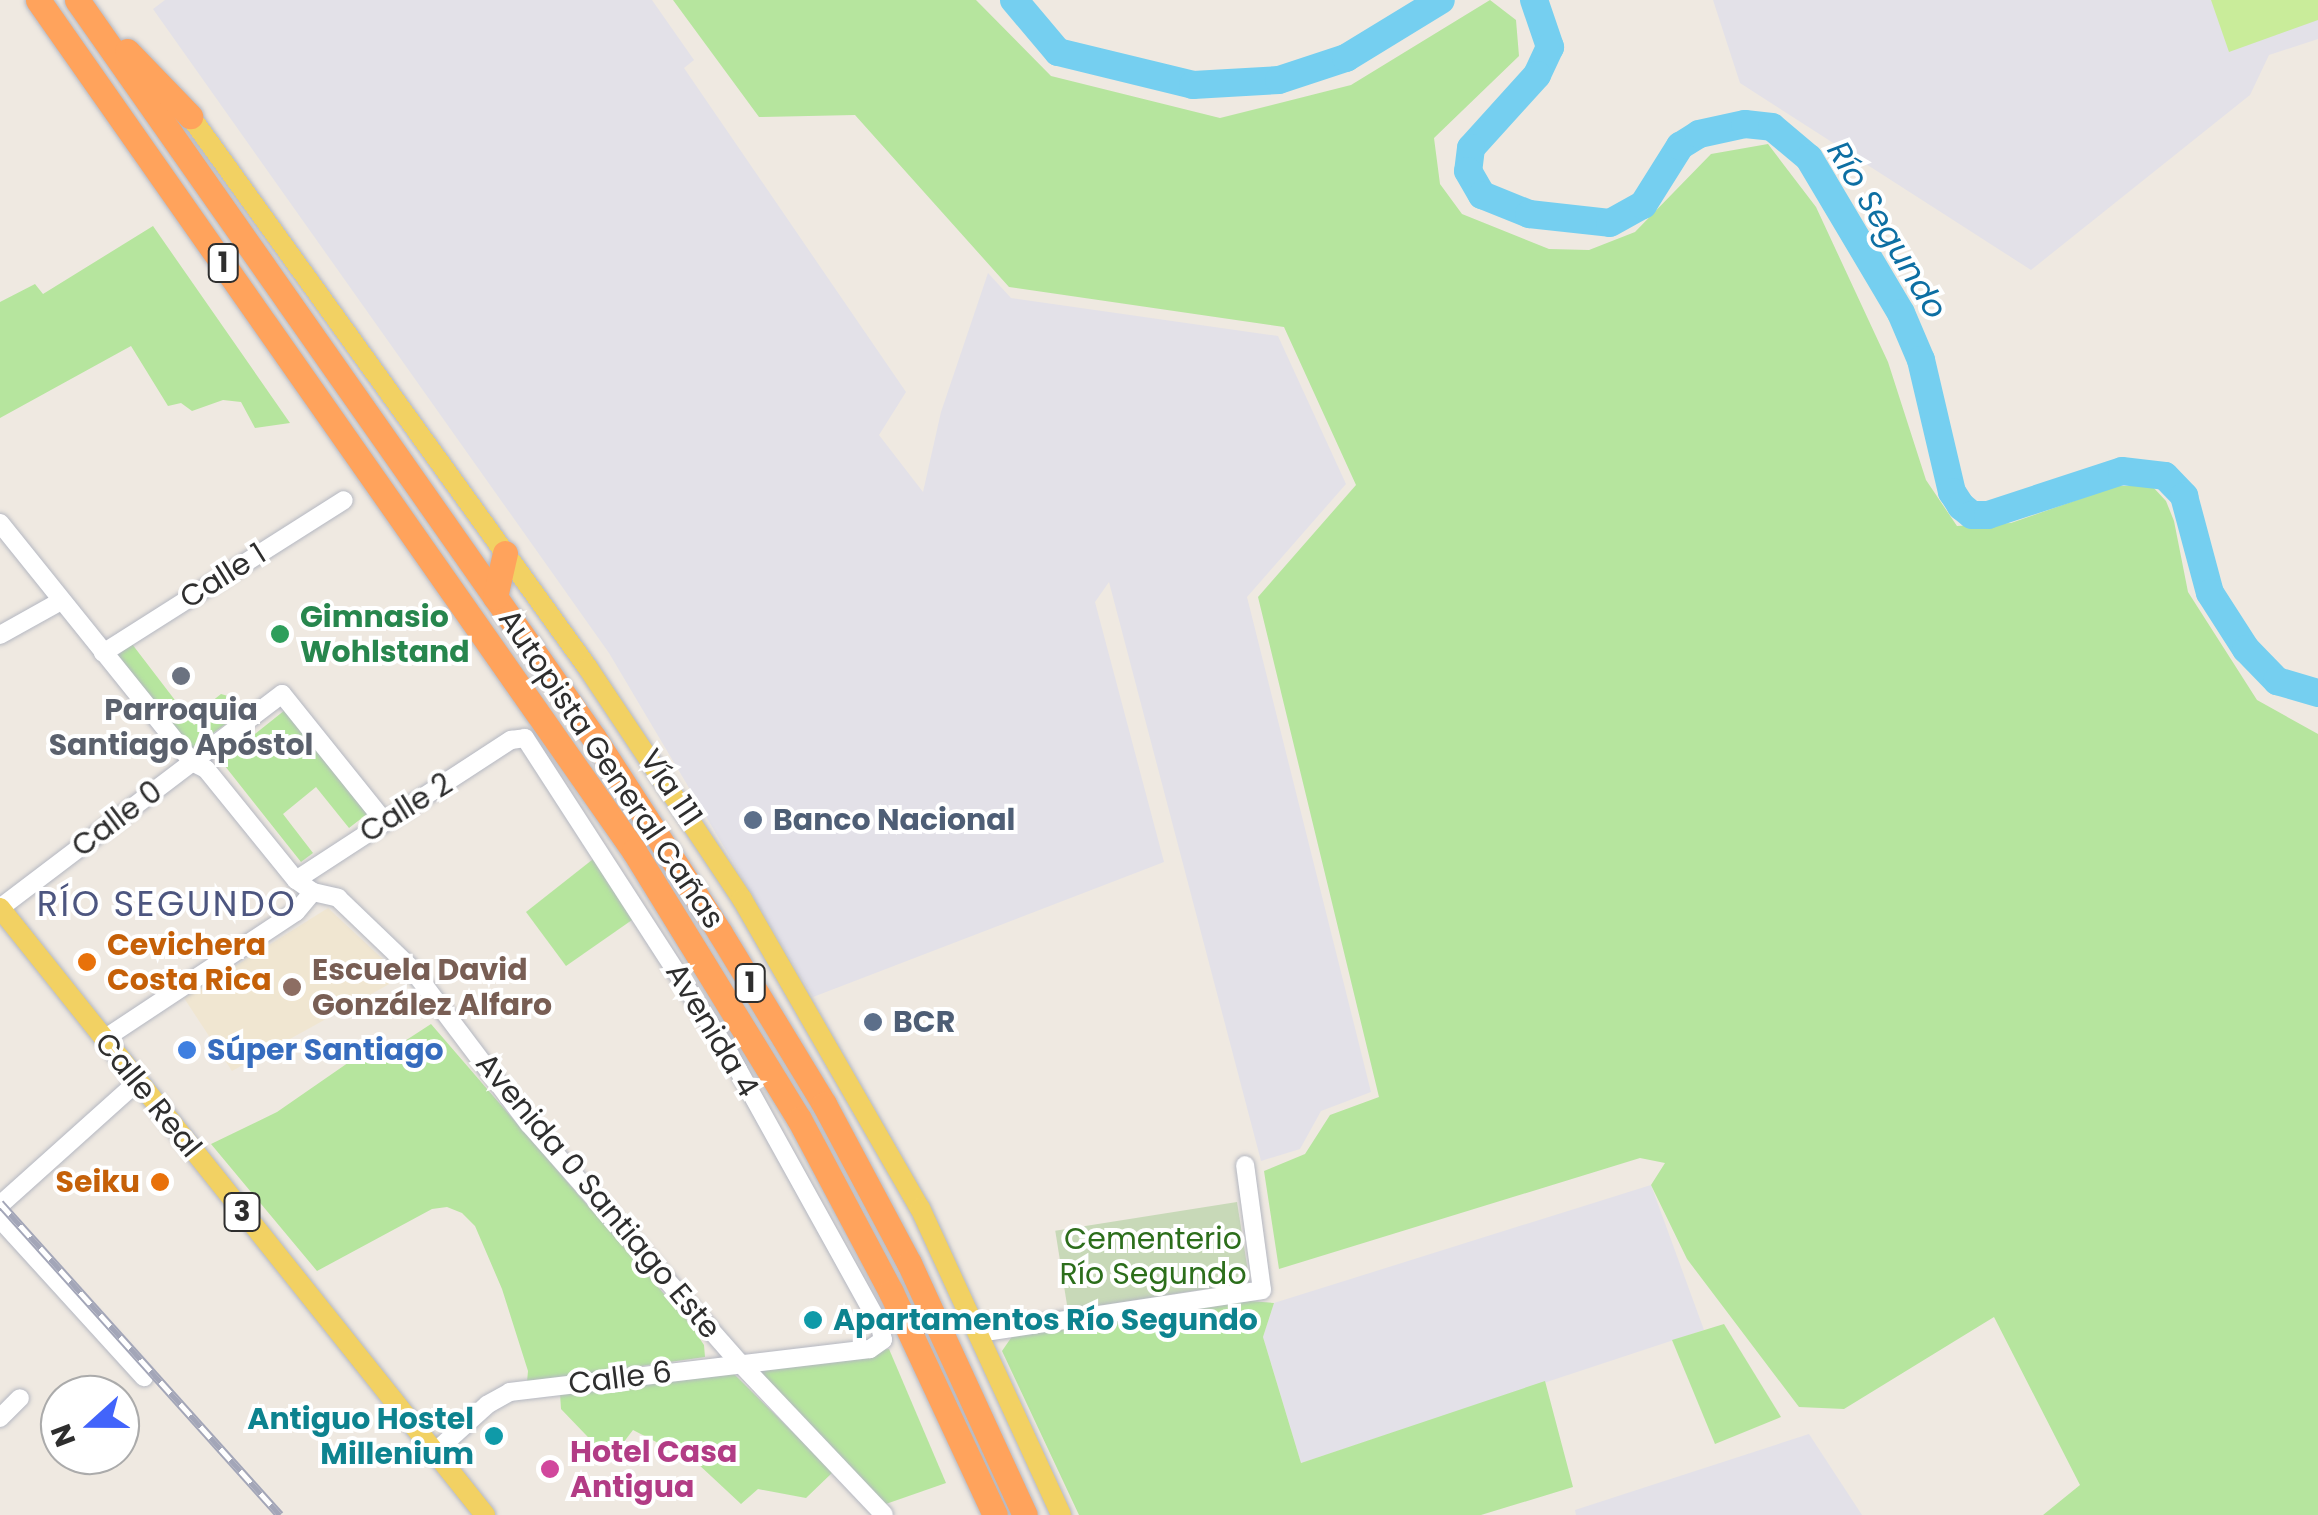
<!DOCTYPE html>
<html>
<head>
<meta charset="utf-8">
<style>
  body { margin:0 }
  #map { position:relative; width:2318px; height:1515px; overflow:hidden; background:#efe9e1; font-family:Poppins,sans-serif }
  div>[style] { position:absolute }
  .industrial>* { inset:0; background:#e3e1e8 }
  .education>* { inset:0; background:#f0e6d1 }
  .green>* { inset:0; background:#b6e59e }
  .cemetery>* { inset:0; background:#c8d9b8; transform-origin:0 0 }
  .pitch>* { inset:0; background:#c9ec9a }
  .river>* { height:28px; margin:-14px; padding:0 14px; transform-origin:14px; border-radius:14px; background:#75cff0 }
  .roads { filter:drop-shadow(0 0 2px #b4b7c1) drop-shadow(0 0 2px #b4b7c1) }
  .minor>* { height:18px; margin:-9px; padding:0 9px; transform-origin:9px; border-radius:9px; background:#fff }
  .major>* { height:20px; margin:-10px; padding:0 10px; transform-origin:10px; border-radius:10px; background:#f2d163 }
  .highway>* { height:25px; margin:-12.5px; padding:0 12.5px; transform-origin:12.5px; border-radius:12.5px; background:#ffa35c }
  .rail>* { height:9px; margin-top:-4.5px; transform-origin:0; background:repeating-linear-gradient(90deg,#fff 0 15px,#a3a6b8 0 30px); box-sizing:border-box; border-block:2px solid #a3a6b8 }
  .dots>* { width:28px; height:28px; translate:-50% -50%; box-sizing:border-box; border:5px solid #fff; border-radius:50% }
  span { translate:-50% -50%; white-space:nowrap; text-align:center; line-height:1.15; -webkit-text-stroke:8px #fff; paint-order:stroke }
  .shield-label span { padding:2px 8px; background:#fff; border:2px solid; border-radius:8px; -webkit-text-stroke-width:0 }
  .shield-label { font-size:28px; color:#2e2e2e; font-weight:700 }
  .street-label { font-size:30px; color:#2e2e2e }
  .leisure-label { font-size:30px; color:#27864d; font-weight:700 }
  .left { translate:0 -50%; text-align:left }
  .worship-label { font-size:30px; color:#5b616d; font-weight:700 }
  .service-label { font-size:30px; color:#4e5e75; font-weight:700 }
  .food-label { font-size:30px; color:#c56008; font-weight:700 }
  .right { translate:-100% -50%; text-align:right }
  .education-label { font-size:30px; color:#785e54; font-weight:700 }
  .shop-label { font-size:30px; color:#366cbe; font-weight:700 }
  .park-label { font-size:30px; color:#2c6e1b }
  .culture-label { font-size:30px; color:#0d838f; font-weight:700 }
  .hotel-label { font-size:30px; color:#b23c85; font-weight:700 }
  .water-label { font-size:32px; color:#0d6fa3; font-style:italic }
  .quarter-label { font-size:35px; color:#4d5680; letter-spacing:2.5px }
  .north { position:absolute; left:40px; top:1375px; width:100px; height:100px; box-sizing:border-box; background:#fff; border:2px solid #ababab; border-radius:50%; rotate:249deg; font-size:28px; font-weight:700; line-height:40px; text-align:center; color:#2e2e2e }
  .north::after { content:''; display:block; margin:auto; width:35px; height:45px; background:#4264fb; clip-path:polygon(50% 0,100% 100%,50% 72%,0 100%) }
</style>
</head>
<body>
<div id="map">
  <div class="industrial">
    <i style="clip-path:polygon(165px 0,652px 0,694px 60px,684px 68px,906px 392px,879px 435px,923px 492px,941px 412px,988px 273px,1011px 298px,1278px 336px,1346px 484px,1247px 597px,1371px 1092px,1321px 1111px,1300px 1149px,1261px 1161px,1109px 582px,1095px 602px,1164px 862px,813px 997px,609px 653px,153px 9px)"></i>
    <i style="clip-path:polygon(1713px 0,2318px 0,2318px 39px,2269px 55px,2250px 95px,2031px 270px,1740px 83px)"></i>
    <i style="clip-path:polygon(1651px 1185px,1704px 1330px,1301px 1463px,1263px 1337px,1274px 1303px)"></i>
    <i style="clip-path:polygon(1809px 1434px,1862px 1515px,1576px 1515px,1575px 1510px)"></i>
  </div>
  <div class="education">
    <i style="clip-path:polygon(328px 908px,402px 977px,232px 1071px,184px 998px)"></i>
  </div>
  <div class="green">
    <i style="clip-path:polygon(673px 0,976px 0,1051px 76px,1220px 118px,1351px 85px,1490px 0,1516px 20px,1519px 56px,1434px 138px,1440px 184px,1462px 214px,1549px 249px,1589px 250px,1635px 232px,1711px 154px,1768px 144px,1816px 207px,1888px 362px,1926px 480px,1957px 526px,2011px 523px,2117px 486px,2152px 486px,2166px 501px,2174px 521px,2188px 592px,2257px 700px,2318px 734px,2318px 1515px,2043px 1515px,2080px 1485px,1994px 1317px,1844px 1409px,1799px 1407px,1687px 1259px,1651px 1185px,1665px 1163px,1640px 1158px,1279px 1269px,1264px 1171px,1305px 1154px,1330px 1115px,1379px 1097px,1258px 597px,1356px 485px,1284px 327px,1009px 287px,855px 115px,759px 117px)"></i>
    <i style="clip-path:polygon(153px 226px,290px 423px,255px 428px,241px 402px,223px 400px,192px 411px,181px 403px,168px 406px,131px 346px,0 418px,0 302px,35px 284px,43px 294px)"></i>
    <i style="clip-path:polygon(132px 644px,194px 725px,204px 719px,201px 710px,221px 694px,228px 696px,241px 713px,191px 749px,118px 655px)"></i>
    <i style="clip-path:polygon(285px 710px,367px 814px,349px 828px,316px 787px,283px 814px,313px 853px,301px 862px,221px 761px)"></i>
    <i style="clip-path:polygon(597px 856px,632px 920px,566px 966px,526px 912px)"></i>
    <i style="clip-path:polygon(431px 1024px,690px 1324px,704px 1345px,705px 1357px,527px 1382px,528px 1371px,502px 1289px,475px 1226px,462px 1213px,447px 1207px,432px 1209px,317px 1271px,211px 1144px,277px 1112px,355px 1058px,371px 1063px)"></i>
    <i style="clip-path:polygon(1250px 1301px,1274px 1303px,1263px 1337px,1301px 1463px,1545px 1381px,1573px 1487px,1481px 1515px,1079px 1515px,1002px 1351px,1013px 1335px)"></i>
    <i style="clip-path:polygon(1724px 1324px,1781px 1417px,1715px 1444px,1672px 1340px)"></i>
    <i style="clip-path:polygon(889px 1349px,946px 1483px,883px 1505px,752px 1371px,755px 1365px)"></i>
    <i style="clip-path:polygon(731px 1371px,833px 1472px,806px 1498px,758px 1489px,741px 1504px,697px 1463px,633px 1430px,610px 1460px,561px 1409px,560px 1393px)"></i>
  </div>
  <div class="cemetery">
    <i style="left:1237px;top:1202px;width:81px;height:184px;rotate:81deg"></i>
  </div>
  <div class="pitch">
    <i style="clip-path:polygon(2211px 0,2318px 0,2318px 20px,2229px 52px)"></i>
  </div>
  <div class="river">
    <i style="left:1014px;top:0;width:68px;rotate:49.8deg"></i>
    <i style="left:1058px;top:52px;width:139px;rotate:13.7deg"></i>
    <i style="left:1193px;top:85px;width:86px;rotate:-3.3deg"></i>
    <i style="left:1279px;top:80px;width:71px;rotate:-18.2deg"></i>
    <i style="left:1346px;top:58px;width:111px;rotate:-31.4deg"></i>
    <i style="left:1534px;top:0;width:50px;rotate:71.2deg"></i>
    <i style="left:1550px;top:47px;width:31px;rotate:115deg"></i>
    <i style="left:1537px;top:75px;width:98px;rotate:132.1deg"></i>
    <i style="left:1471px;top:148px;width:23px;rotate:97deg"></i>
    <i style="left:1468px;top:171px;width:28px;rotate:60deg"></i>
    <i style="left:1482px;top:195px;width:51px;rotate:22deg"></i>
    <i style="left:1529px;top:214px;width:81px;rotate:6.3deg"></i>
    <i style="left:1610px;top:223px;width:38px;rotate:-29deg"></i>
    <i style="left:1643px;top:205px;width:70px;rotate:-57.9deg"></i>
    <i style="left:1680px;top:146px;width:22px;rotate:-32deg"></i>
    <i style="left:1699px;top:134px;width:47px;rotate:-12.3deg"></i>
    <i style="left:1745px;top:124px;width:27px;rotate:6deg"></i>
    <i style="left:1772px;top:127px;width:48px;rotate:40deg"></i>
    <i style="left:1809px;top:158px;width:180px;rotate:59.3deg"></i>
    <i style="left:1901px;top:313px;width:51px;rotate:66.9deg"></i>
    <i style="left:1921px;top:360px;width:136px;rotate:76.8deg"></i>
    <i style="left:1952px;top:492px;width:17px;rotate:57deg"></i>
    <i style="left:1961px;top:506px;width:14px;rotate:39deg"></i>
    <i style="left:1972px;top:515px;width:16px"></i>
    <i style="left:1988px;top:515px;width:141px;rotate:-18.2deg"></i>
    <i style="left:2122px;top:471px;width:43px;rotate:6.6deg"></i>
    <i style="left:2165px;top:476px;width:28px;rotate:46deg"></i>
    <i style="left:2184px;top:496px;width:100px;rotate:75deg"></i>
    <i style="left:2210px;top:593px;width:67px;rotate:57.3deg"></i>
    <i style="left:2246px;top:649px;width:45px;rotate:45.9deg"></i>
    <i style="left:2277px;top:681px;width:43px;rotate:16.3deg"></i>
  </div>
  <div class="roads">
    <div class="minor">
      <i style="left:0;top:523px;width:307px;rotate:51.2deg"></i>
      <i style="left:192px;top:762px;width:16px;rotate:27deg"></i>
      <i style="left:206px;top:769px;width:143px;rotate:51deg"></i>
      <i style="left:296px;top:880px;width:21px;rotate:35deg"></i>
      <i style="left:313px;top:892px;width:26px;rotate:13deg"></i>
      <i style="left:338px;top:898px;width:103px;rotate:43.8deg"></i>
      <i style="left:412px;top:969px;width:194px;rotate:53deg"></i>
      <i style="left:529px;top:1124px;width:319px;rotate:48.6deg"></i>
      <i style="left:740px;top:1363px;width:209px;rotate:46.5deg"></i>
      <i style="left:0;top:635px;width:70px;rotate:-29.1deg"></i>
      <i style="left:103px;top:653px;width:285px;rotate:-32.4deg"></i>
      <i style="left:296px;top:880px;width:257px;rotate:-33.1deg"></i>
      <i style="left:511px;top:740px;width:14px;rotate:-8deg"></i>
      <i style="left:525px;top:738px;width:378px;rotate:57.1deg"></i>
      <i style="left:730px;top:1055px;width:310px;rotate:61deg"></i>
      <i style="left:880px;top:1326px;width:14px;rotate:78deg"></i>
      <i style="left:883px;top:1340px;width:16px;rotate:145deg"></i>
      <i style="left:870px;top:1349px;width:363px;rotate:173.2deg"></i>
      <i style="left:510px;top:1392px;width:26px;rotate:151deg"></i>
      <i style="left:487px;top:1405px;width:70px;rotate:137.9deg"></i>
      <i style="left:0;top:908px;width:354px;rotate:-37.2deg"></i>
      <i style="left:282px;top:694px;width:163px;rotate:51.2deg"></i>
      <i style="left:104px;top:1039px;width:230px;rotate:-33.5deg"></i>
      <i style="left:296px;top:912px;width:26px;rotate:-50deg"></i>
      <i style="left:0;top:1205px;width:184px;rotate:-41.9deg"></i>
      <i style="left:0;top:1219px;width:214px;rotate:47.7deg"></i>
      <i style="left:979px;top:1333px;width:286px;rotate:-8.6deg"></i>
      <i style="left:1262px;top:1290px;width:126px;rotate:-97.7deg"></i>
      <i style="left:0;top:1418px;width:28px;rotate:-45deg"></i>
    </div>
    <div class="major">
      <i style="left:190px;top:116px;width:681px;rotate:54.21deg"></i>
      <i style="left:588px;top:668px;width:278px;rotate:56.3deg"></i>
      <i style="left:742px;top:899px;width:357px;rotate:60.1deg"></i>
      <i style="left:920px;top:1208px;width:338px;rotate:65.3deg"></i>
      <i style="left:0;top:908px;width:777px;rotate:51.37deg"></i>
    </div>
    <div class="highway">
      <i style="left:38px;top:0;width:1039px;rotate:54.99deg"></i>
      <i style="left:634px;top:851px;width:315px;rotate:58.4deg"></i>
      <i style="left:799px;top:1119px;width:196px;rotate:62deg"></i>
      <i style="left:891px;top:1292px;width:246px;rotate:65deg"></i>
      <i style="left:77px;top:0;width:901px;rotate:54.99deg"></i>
      <i style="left:594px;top:738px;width:232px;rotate:57.1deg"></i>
      <i style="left:720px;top:933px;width:200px;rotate:58.7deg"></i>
      <i style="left:824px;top:1104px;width:180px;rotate:61.9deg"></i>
      <i style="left:909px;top:1263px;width:277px;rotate:65.3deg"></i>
      <i style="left:127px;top:51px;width:91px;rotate:45.9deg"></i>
      <i style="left:495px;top:597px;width:45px;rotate:-77.2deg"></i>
    </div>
  </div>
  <div class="rail">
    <i style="left:0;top:1203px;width:419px;rotate:48.1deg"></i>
  </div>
  <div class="dots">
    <i style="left:280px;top:634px;background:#2e9e5b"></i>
    <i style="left:181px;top:676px;background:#6b7280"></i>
    <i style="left:753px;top:820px;background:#5c6f8a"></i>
    <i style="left:87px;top:962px;background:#e8710a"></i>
    <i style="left:292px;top:987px;background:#8d6e63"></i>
    <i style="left:873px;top:1022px;background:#5c6f8a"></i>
    <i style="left:187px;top:1050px;background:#3f7fe0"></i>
    <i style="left:160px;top:1182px;background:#e8710a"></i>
    <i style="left:813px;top:1320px;background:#0f9aa8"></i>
    <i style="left:494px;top:1436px;background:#0f9aa8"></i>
    <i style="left:550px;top:1469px;background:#d1479c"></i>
  </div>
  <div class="shield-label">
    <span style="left:223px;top:263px">1</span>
    <span style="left:750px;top:983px">1</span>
    <span style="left:242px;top:1212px">3</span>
  </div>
  <div class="street-label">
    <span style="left:223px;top:576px;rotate:-32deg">Calle 1</span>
    <span style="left:611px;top:769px;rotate:56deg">Autopista General Cañas</span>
    <span style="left:671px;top:788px;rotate:56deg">Vía 111</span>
    <span style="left:406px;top:808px;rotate:-32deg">Calle 2</span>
    <span style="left:117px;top:819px;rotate:-37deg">Calle 0</span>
    <span style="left:712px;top:1030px;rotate:59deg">Avenida 4</span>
    <span style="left:148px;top:1095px;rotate:51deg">Calle Real</span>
    <span style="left:598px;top:1196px;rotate:50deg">Avenida 0 Santiago Este</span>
    <span style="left:620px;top:1378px;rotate:-7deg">Calle 6</span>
  </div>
  <div class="leisure-label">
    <span class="left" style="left:300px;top:634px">Gimnasio<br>Wohlstand</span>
  </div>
  <div class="worship-label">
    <span style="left:181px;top:727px">Parroquia<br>Santiago Apóstol</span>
  </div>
  <div class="service-label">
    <span class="left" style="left:773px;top:820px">Banco Nacional</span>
    <span class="left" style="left:893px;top:1022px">BCR</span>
  </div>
  <div class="food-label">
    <span class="left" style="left:107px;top:962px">Cevichera<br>Costa Rica</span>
    <span class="right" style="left:140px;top:1182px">Seiku</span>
  </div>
  <div class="education-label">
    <span class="left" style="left:312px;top:987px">Escuela David<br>González Alfaro</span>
  </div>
  <div class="shop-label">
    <span class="left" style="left:207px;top:1050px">Súper Santiago</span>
  </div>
  <div class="park-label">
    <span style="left:1153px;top:1256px">Cementerio<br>Río Segundo</span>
  </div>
  <div class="culture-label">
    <span class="left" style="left:833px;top:1320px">Apartamentos Río Segundo</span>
    <span class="right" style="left:474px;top:1436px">Antiguo Hostel<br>Millenium</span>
  </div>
  <div class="hotel-label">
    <span class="left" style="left:570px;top:1469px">Hotel Casa<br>Antigua</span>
  </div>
  <div class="water-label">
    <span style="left:1887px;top:230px;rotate:59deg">Río Segundo</span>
  </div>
  <div class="quarter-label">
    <span style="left:167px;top:904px">RÍO SEGUNDO</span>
  </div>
  <div class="north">N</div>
</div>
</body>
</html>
